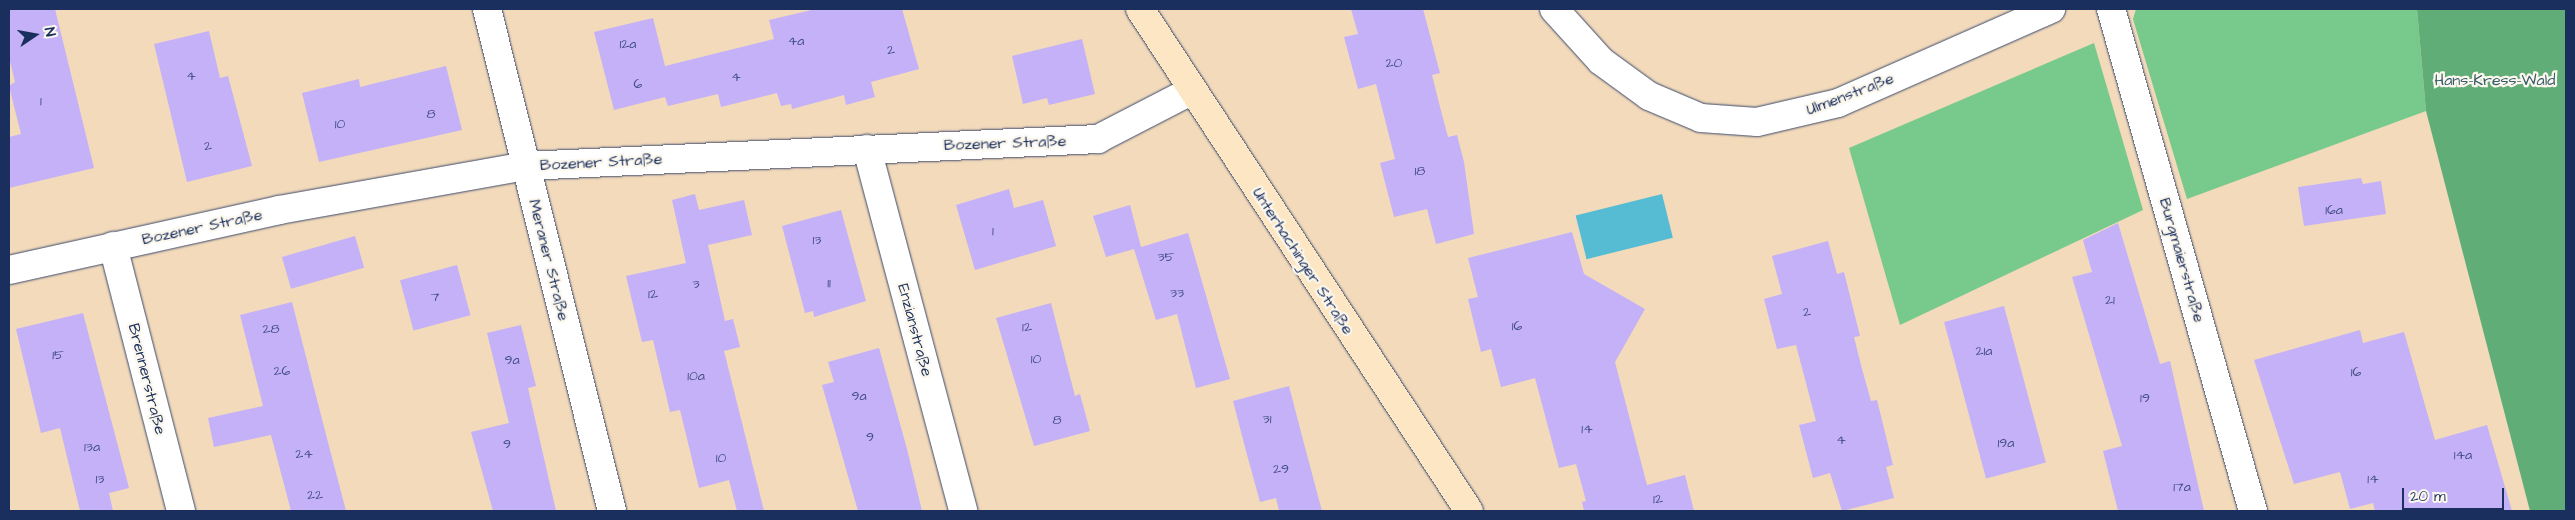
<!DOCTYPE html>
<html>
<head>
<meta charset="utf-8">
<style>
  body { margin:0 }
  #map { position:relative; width:2575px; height:520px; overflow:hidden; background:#f2dabb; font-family:"Architects Daughter",sans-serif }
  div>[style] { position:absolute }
  .green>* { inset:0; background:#77c98c }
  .forest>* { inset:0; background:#61ad78 }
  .water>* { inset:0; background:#56bcd4; transform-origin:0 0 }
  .building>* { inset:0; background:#c4b1f8; transform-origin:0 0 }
  .roads { filter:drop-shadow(0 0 1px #3b496c) drop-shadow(0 0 1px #3b496c) }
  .minor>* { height:28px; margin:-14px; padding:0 14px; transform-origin:14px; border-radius:14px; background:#fff }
  .secondary>* { height:28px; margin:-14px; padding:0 14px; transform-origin:14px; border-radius:14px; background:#fce6c4 }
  span { translate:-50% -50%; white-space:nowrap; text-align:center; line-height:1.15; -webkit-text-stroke:4.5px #fbf7ec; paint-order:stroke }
  .number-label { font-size:14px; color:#455084 }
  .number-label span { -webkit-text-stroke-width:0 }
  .park-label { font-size:16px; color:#375d6c }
  .street-label { font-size:16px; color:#1b2f5e }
  .frame { position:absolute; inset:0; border:10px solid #1b2f5e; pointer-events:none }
  .north { position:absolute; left:10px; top:10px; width:50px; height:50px; -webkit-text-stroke:4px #fbf7ec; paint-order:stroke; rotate:78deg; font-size:14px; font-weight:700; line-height:20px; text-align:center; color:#1b2f5e }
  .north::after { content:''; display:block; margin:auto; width:18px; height:22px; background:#1b2f5e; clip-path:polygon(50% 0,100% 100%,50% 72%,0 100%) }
  .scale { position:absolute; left:2402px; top:488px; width:102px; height:22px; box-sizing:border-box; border:2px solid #1b2f5e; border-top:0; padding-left:6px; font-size:15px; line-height:18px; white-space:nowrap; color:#1b2f5e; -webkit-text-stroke:4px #fbf7ec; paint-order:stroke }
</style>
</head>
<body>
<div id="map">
  <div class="green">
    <i style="clip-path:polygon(2136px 9px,2417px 9px,2426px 111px,2187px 199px,2133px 19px)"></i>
    <i style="clip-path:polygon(2094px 43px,2143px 210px,1900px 325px,1849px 148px)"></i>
  </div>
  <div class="forest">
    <i style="clip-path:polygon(2417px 9px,2566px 9px,2566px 511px,2530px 511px,2426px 111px)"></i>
  </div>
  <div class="water">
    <i style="left:1662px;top:194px;width:45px;height:89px;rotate:76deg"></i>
  </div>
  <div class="building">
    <i style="clip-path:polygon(9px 9px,55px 9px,94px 168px,9px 188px,9px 137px,21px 134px,9px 86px,15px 82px,9px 57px)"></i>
    <i style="clip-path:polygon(816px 9px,902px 9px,919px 69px,871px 82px,875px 97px,846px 105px,844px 95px,792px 109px,791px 104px,781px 106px,777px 93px,721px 107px,718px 94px,668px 106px,665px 97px,614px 110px,594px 32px,653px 18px,665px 66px,774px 39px,769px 20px)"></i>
    <i style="clip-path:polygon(1351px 9px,1423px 9px,1440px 73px,1432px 75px,1440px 107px,1448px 137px,1457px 135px,1464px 162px,1474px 234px,1436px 244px,1427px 209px,1394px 217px,1380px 163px,1395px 159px,1376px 84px,1358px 89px,1344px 37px,1358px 34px)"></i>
    <i style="clip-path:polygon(209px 31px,220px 78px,228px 76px,252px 166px,187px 182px,154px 44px)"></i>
    <i style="clip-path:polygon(1082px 39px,1095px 94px,1049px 105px,1047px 98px,1023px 104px,1012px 56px)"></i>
    <i style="clip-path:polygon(446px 66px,462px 130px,319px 162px,302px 93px,359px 79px,360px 87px)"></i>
    <i style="clip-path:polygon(2361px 178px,2363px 184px,2381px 181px,2386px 214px,2304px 226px,2298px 187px)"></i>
    <i style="clip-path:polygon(1009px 189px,1014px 208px,1043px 200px,1056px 246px,975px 270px,956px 205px)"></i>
    <i style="clip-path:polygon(695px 194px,699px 210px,744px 200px,752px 235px,708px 245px,725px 321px,733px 319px,740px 347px,724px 351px,764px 511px,737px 511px,729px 480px,699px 488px,680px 410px,670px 412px,653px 340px,642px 342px,626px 276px,686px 263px,672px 200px)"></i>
    <i style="clip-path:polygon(1130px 205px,1141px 247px,1188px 233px,1230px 379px,1196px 388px,1177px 314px,1156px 320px,1134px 249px,1106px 257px,1093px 216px)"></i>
    <i style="clip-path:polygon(841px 210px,866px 301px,814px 317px,813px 311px,805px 313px,782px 226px)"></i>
    <i style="clip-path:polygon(2118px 223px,2160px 364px,2170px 361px,2204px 511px,2118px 511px,2103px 451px,2122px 446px,2072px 277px,2092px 272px,2083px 240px)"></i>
    <i style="clip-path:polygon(1572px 232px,1584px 274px,1645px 309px,1615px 362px,1647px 485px,1685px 475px,1694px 511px,1584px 511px,1582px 502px,1619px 492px,1586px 501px,1576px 464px,1559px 468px,1535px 378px,1501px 387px,1491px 349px,1481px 352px,1468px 299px,1478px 297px,1468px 258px)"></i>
    <i style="left:355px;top:236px;width:33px;height:76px;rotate:74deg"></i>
    <i style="clip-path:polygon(1828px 241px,1837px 274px,1844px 272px,1860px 336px,1854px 337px,1862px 369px,1871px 401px,1877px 400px,1893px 465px,1886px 467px,1894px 498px,1842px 511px,1830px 473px,1813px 478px,1799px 425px,1816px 421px,1796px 345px,1777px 349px,1764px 299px,1782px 294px,1772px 256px)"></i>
    <i style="left:457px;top:265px;width:52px;height:59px;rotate:75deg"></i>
    <i style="clip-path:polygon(292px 302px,324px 427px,346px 511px,291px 511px,271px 435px,214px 447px,208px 418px,263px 406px,240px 315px)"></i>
    <i style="clip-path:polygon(1051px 303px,1075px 396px,1080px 394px,1090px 431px,1034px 446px,996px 318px)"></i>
    <i style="left:2004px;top:306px;width:162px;height:62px;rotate:75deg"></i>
    <i style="clip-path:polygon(83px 313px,129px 488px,109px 493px,113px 511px,80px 511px,60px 428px,41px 433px,16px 329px)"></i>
    <i style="clip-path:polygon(521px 325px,536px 386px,528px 388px,556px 511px,493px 511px,471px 432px,509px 423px,487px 333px)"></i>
    <i style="clip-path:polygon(2360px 330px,2363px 343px,2404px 332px,2435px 440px,2487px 425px,2512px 511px,2375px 511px,2373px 503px,2350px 509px,2340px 472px,2294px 484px,2254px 360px)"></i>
    <i style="clip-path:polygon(879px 348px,907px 449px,922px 511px,858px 511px,822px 385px,834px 382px,828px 362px)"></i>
    <i style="clip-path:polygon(1289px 386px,1302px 436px,1322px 511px,1279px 511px,1276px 498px,1260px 502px,1246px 451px,1233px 401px)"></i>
  </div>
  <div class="roads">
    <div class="minor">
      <i style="left:487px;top:9px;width:517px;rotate:76.02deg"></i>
      <i style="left:1554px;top:9px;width:70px;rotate:47.9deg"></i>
      <i style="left:1601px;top:61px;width:59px;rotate:36.1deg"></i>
      <i style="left:1649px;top:96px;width:56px;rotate:22.9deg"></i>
      <i style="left:1701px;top:118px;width:56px;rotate:4.1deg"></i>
      <i style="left:1757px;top:122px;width:83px;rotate:-13.2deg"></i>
      <i style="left:1838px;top:103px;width:233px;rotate:-23.8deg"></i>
      <i style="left:2111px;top:9px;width:522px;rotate:74.21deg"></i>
      <i style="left:867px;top:149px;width:375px;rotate:75.1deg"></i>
      <i style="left:113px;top:246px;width:274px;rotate:75.6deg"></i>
      <i style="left:9px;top:270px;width:277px;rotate:-12.5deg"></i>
      <i style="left:279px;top:210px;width:251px;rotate:-10.1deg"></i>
      <i style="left:526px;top:166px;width:573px;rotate:-2.7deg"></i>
      <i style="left:1098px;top:139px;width:105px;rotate:-27.3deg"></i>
    </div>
    <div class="secondary">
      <i style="left:1140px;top:9px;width:600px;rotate:56.76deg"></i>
    </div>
  </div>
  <div class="number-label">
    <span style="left:796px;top:41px">4a</span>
    <span style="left:628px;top:44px">12a</span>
    <span style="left:891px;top:50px">2</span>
    <span style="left:1394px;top:63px">20</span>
    <span style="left:191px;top:76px">4</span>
    <span style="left:736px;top:77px">4</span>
    <span style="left:638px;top:84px">6</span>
    <span style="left:41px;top:101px">1</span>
    <span style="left:431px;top:114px">8</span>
    <span style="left:340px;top:124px">10</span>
    <span style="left:208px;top:146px">2</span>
    <span style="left:1420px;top:171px">18</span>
    <span style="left:2334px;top:210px">16a</span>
    <span style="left:993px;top:231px">1</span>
    <span style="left:817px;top:240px">13</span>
    <span style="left:1166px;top:257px">35</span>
    <span style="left:829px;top:283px">11</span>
    <span style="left:696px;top:284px">3</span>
    <span style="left:1177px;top:293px">33</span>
    <span style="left:653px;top:294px">12</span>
    <span style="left:435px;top:297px">7</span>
    <span style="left:2110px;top:300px">21</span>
    <span style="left:1807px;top:312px">2</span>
    <span style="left:1517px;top:326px">16</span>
    <span style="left:1027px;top:327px">12</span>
    <span style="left:271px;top:329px">28</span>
    <span style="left:1984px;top:351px">21a</span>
    <span style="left:58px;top:355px">15</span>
    <span style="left:1036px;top:359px">10</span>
    <span style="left:512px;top:360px">9a</span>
    <span style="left:282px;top:371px">26</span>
    <span style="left:2356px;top:372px">16</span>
    <span style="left:696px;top:376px">10a</span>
    <span style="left:859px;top:396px">9a</span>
    <span style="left:2145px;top:398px">19</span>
    <span style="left:1267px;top:419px">31</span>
    <span style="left:1057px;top:420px">8</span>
    <span style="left:1587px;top:429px">14</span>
    <span style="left:870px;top:437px">9</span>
    <span style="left:1841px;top:440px">4</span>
    <span style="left:2006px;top:443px">19a</span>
    <span style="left:507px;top:444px">9</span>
    <span style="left:92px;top:447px">13a</span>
    <span style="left:304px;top:454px">24</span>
    <span style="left:2463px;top:455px">14a</span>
    <span style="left:721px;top:458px">10</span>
    <span style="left:1281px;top:469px">29</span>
    <span style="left:100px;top:479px">13</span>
    <span style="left:2373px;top:479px">14</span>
    <span style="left:2182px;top:487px">17a</span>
    <span style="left:315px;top:495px">22</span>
    <span style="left:1658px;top:499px">12</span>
  </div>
  <div class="park-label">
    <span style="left:2495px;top:80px">Hans-Kress-Wald</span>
  </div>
  <div class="street-label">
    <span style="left:1850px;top:94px;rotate:-21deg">Ulmenstraße</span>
    <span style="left:1005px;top:143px;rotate:-2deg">Bozener Straße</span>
    <span style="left:601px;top:162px;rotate:-3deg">Bozener Straße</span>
    <span style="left:202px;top:227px;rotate:-12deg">Bozener Straße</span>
    <span style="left:549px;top:260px;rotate:76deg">Meraner Straße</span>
    <span style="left:2182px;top:260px;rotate:74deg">Burgmaierstraße</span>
    <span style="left:1303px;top:261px;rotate:57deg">Unterhachinger Straße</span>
    <span style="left:915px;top:330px;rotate:75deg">Enzianstraße</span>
    <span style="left:147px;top:379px;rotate:76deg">Brennerstraße</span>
  </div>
  <div class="frame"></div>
  <div class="north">N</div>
  <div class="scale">20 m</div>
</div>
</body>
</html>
